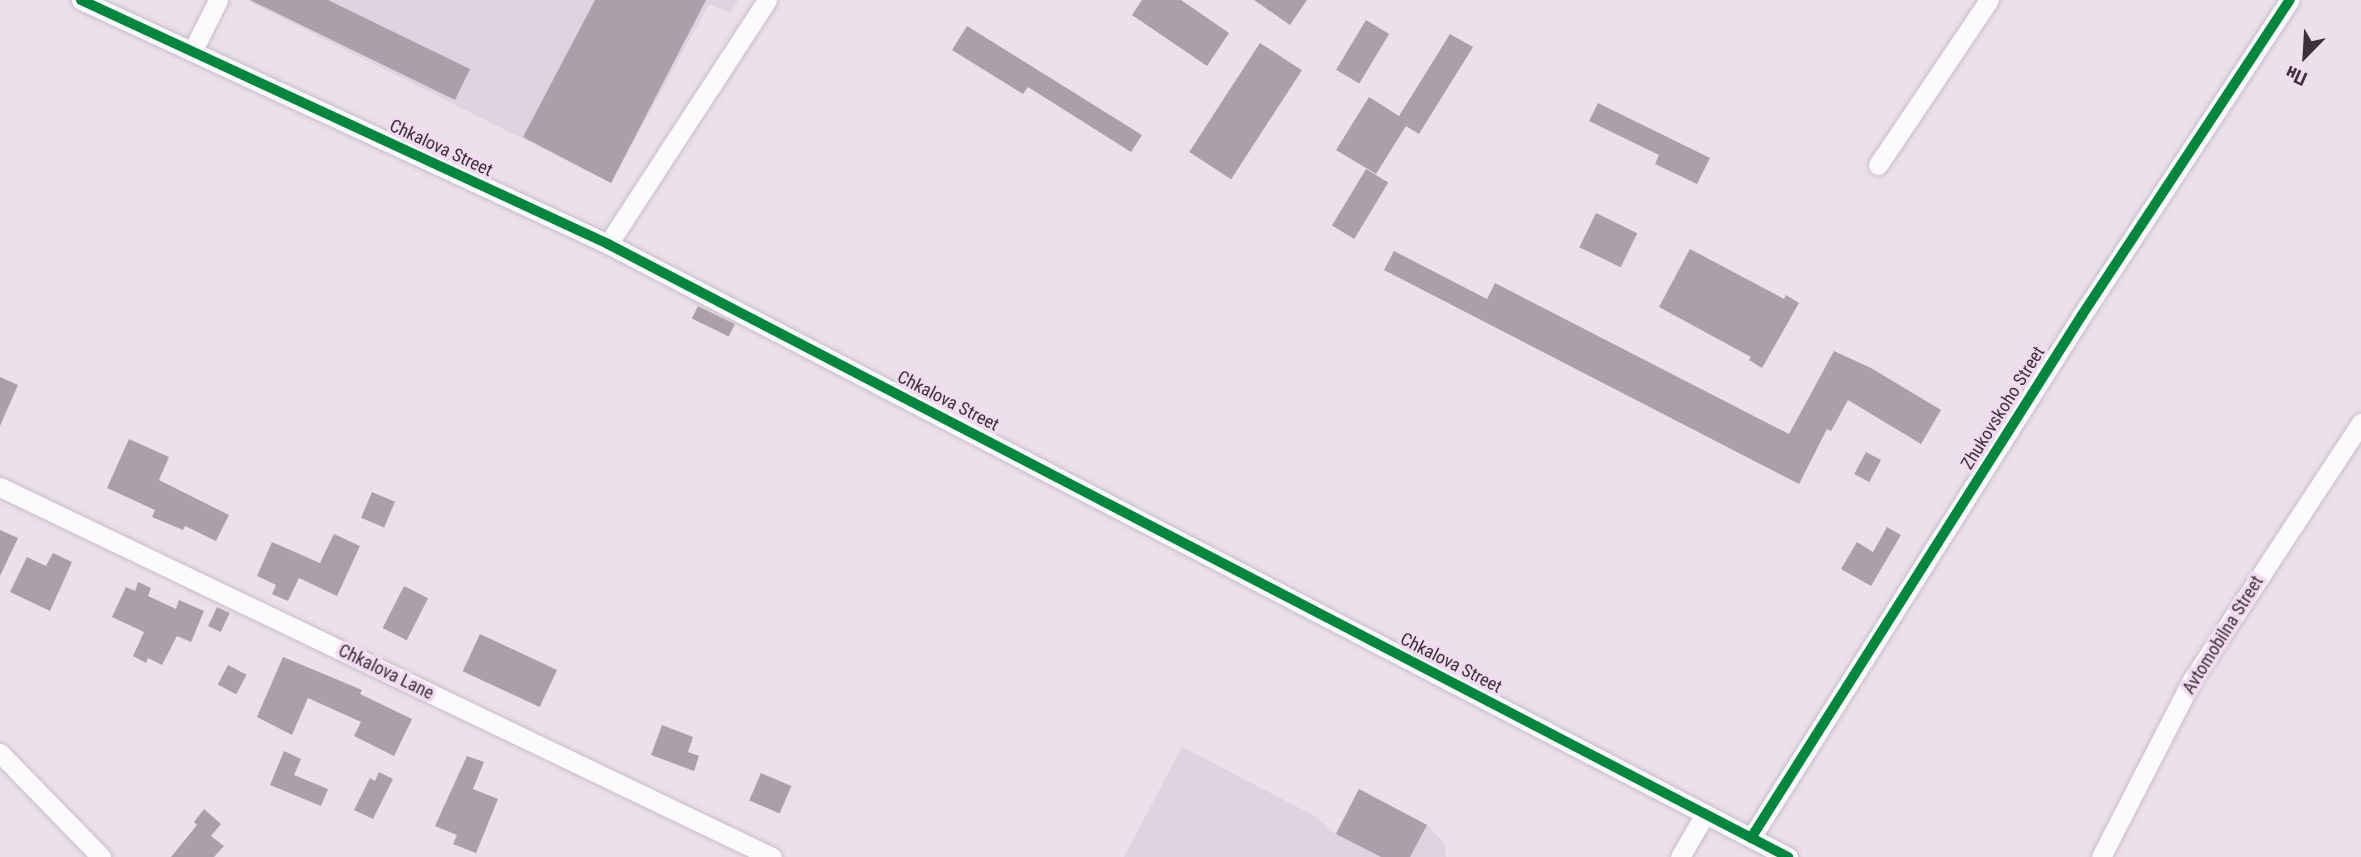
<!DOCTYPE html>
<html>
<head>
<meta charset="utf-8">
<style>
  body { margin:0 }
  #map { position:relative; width:2361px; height:857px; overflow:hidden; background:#ece0eb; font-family:"Roboto Condensed",sans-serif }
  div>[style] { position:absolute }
  .industrial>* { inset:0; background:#e0d2e1 }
  .building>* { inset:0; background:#ab9faa; transform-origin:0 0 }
  .roads { filter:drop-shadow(0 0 2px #c6bdc6) drop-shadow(0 0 2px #c6bdc6) }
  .minor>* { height:19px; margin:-9.5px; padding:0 9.5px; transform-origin:9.5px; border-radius:9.5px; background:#fcfafc }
  .cycleway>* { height:10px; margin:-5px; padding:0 5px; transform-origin:5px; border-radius:5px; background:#00873e }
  span { translate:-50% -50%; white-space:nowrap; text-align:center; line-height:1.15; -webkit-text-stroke:7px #f1dbf0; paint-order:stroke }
  .street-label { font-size:18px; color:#3a313a }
  .north { position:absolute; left:2270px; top:21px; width:70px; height:70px; -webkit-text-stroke:5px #f1dbf0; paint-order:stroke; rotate:204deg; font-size:19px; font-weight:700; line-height:28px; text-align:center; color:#3a313a }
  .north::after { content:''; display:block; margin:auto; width:24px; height:32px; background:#3a313a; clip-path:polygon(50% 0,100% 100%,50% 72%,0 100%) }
</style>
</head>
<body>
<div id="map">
  <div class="industrial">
    <i style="clip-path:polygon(246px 0,738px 0,731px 13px,709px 4px,611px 183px)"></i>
    <i style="clip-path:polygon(1182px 747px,1315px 816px,1335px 834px,1359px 789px,1427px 825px,1445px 844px,1446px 857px,1124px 857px)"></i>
  </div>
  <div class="building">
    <i style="clip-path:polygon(250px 0,328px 0,470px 69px,455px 100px)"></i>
    <i style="clip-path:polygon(595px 0,706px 0,611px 183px,523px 137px)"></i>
    <i style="clip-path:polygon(1142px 0,1181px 0,1229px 33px,1207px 66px,1132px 15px)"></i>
    <i style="clip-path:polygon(1254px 0,1307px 0,1290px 25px)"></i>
    <i style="left:1366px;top:20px;width:27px;height:58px;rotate:31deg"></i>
    <i style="clip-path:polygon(967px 26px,1142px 135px,1131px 152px,1028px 87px,1023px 94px,952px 50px)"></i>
    <i style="clip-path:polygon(1450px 34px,1473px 47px,1419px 134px,1406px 126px,1376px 174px,1336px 150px,1369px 97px,1399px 116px)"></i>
    <i style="left:1260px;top:43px;width:50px;height:130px;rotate:33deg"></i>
    <i style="clip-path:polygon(1598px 103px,1710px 158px,1697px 184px,1655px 164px,1659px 155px,1589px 121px)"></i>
    <i style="left:1366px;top:169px;width:26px;height:66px;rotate:31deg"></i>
    <i style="left:1596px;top:213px;width:46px;height:38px;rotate:26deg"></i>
    <i style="clip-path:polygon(1690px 249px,1784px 299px,1786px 295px,1799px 303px,1762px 368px,1749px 360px,1751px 357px,1659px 307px)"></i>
    <i style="clip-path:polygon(1394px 251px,1487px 299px,1495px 283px,1789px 434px,1834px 351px,1871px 368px,1941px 410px,1921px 444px,1848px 400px,1831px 431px,1827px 429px,1799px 484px,1384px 270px)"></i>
    <i style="left:698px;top:306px;width:41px;height:14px;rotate:26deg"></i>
    <i style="clip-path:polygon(0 377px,18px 385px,0 426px)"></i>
    <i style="clip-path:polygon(129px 439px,169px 457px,159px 480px,229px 515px,216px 541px,185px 526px,183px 530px,152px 517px,155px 510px,107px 488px)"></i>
    <i style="left:1866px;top:452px;width:17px;height:25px;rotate:28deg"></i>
    <i style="left:372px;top:492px;width:25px;height:28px;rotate:23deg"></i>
    <i style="clip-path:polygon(1887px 527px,1901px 535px,1871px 586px,1841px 569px,1857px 542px,1873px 552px)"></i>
    <i style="clip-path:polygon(0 530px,18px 538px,0 576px)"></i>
    <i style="clip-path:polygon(334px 534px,360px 546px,337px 596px,299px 578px,288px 601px,272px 594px,276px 585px,257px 576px,272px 542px,320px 563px)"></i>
    <i style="clip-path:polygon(53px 553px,72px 562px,50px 611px,10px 592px,27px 557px,46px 566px)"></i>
    <i style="clip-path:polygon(138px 582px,151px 588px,148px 596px,176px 609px,179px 600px,204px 611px,191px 642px,177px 636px,162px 665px,148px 658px,146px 663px,133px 656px,144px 632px,112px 617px,126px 587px,135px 591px)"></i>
    <i style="left:404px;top:586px;width:27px;height:47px;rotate:27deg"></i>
    <i style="left:217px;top:607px;width:14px;height:21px;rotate:25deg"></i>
    <i style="left:480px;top:634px;width:85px;height:41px;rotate:25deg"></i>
    <i style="clip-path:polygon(283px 657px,362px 690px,360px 694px,412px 719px,394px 756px,354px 736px,361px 722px,308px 698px,292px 735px,257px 717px)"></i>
    <i style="left:228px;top:665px;width:21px;height:22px;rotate:28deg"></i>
    <i style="clip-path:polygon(662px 725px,693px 737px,688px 752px,699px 756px,694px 771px,651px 755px)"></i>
    <i style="clip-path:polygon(284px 751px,301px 759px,294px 775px,328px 789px,321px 806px,270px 785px)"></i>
    <i style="clip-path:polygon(467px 756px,484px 762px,473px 789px,498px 799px,476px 853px,453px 844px,457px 835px,435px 826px)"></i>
    <i style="clip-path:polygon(379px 772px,393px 779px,373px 819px,354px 810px,370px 778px,375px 781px)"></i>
    <i style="left:761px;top:773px;width:33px;height:30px;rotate:23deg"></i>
    <i style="clip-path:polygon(1359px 789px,1427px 825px,1410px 857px,1381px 857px,1336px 834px)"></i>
    <i style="clip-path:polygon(204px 809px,221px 824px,211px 836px,224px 846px,214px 857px,171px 857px,197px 825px,194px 822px)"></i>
  </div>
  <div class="roads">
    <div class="minor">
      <i style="left:81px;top:0;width:581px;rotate:24.84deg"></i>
      <i style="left:608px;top:244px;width:1330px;rotate:27.45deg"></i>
      <i style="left:193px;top:50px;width:56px;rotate:-63.4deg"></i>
      <i style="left:1878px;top:165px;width:199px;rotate:-56.1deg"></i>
      <i style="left:608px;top:244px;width:291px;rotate:-56.9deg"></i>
      <i style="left:0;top:487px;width:856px;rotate:25.61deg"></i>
      <i style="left:0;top:753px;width:145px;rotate:45.8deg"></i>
      <i style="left:1751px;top:838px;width:619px;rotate:-57.67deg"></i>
      <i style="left:2082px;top:315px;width:377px;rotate:-56.6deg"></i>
      <i style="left:1680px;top:857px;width:50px;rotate:-59.8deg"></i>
      <i style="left:2101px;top:857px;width:199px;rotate:-62.8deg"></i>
      <i style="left:2192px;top:680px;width:308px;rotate:-56.7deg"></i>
    </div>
  </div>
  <div class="cycleway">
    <i style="left:81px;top:0;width:581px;rotate:24.84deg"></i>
    <i style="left:608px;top:244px;width:1330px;rotate:27.45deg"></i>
    <i style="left:1751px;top:838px;width:619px;rotate:-57.67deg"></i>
    <i style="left:2082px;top:315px;width:377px;rotate:-56.6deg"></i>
  </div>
  <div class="street-label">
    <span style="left:441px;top:148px;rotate:25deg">Chkalova Street</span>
    <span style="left:948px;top:401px;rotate:27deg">Chkalova Street</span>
    <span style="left:2003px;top:408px;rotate:-58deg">Zhukovskoho Street</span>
    <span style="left:2223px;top:635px;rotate:-58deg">Avtomobilna Street</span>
    <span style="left:1451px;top:663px;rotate:27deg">Chkalova Street</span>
    <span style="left:386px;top:672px;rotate:26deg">Chkalova Lane</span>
  </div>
  <div class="north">Пн</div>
</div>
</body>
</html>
